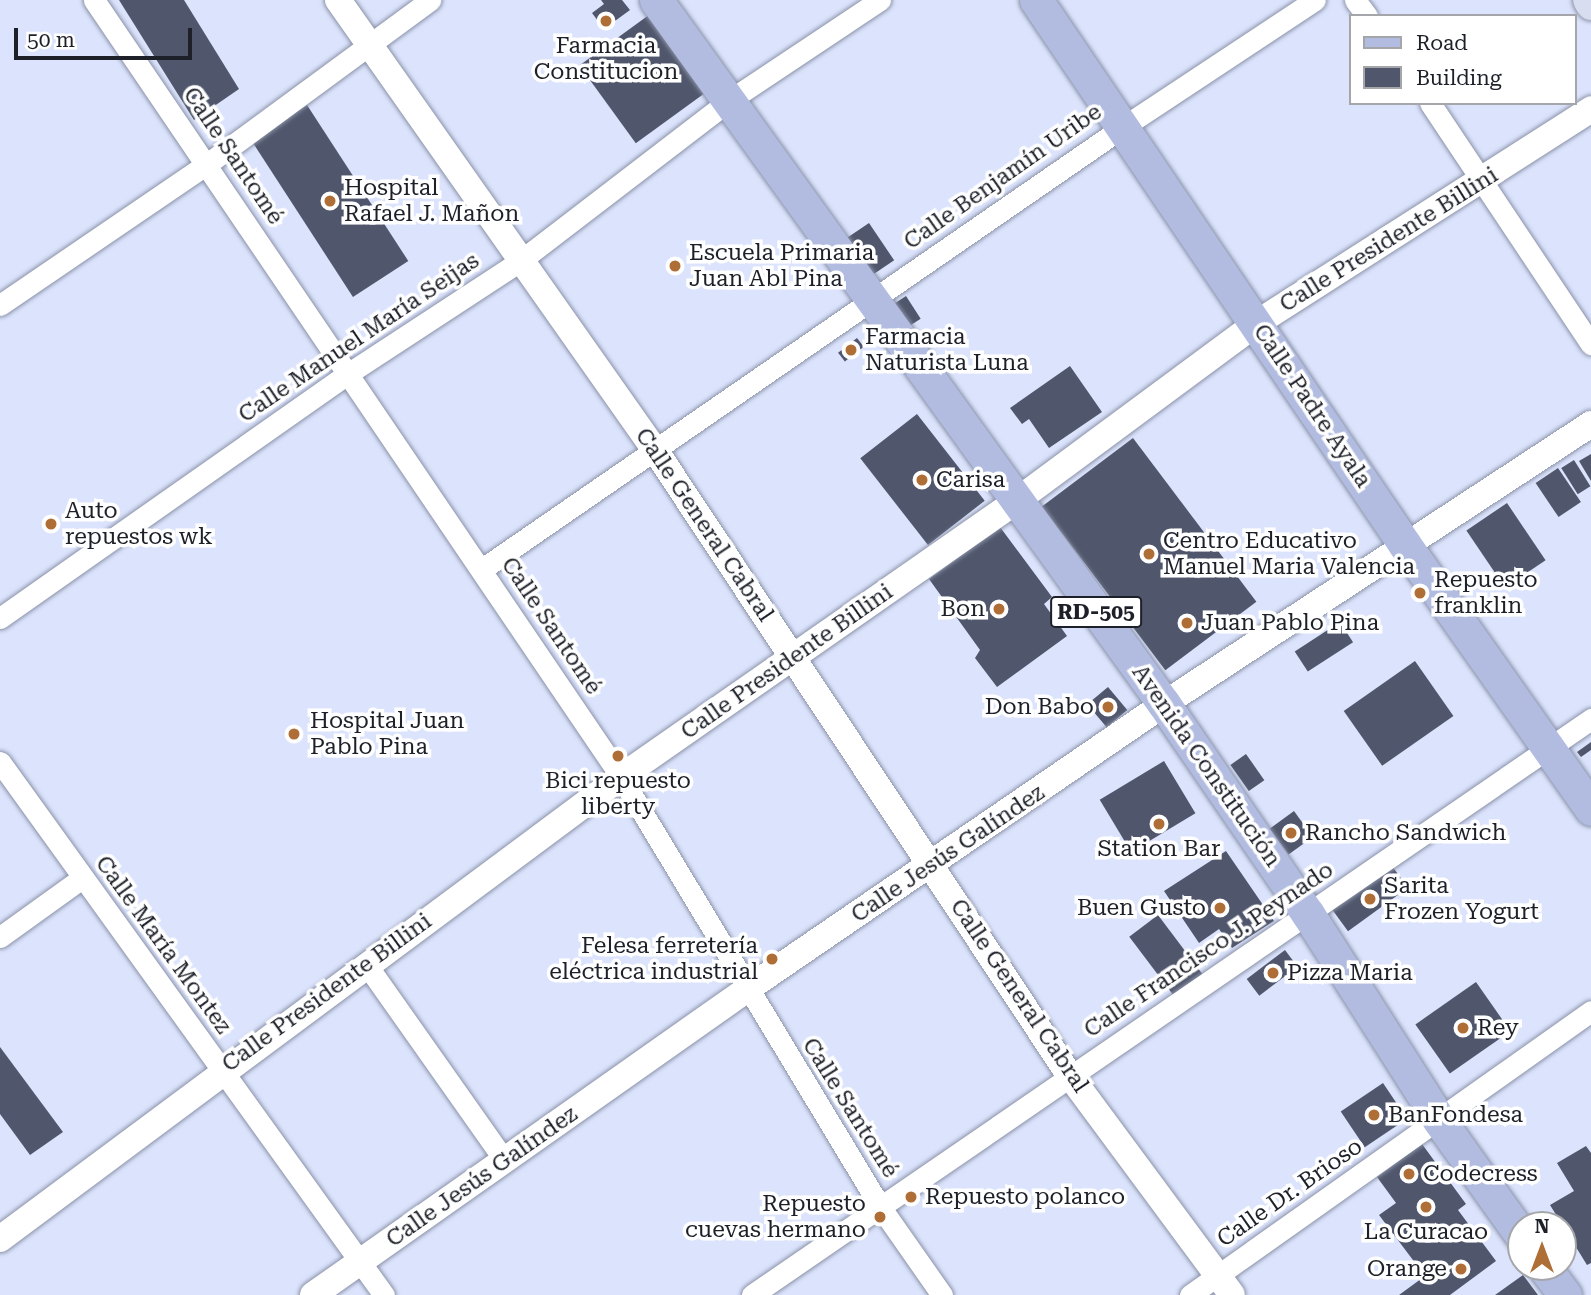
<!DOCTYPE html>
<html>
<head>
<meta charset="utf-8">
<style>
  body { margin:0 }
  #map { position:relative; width:1591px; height:1295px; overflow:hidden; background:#dce4fd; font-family:"Roboto Serif",serif }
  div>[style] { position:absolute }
  .building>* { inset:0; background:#50576c; transform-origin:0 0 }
  .roads { filter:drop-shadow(0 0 2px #8a92a8) drop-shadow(0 0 2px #8a92a8) }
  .minor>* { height:21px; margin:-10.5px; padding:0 10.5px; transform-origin:10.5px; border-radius:10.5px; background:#fff }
  .tertiary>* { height:26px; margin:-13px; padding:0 13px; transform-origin:13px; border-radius:13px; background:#fff }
  .secondary>* { height:30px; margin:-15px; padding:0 15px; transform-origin:15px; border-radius:15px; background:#d8def0 }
  .primary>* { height:33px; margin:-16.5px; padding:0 16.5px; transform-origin:16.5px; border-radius:16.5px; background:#b1bce0 }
  .dots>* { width:19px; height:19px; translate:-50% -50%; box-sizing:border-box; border:4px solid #fff; border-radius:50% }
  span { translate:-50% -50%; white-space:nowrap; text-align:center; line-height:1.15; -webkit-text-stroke:7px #fff; paint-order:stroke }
  .shield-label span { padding:2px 5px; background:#fff; border:2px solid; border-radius:5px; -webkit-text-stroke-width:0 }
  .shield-label { font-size:21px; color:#1d2029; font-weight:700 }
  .poi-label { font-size:23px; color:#1d2029 }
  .left { translate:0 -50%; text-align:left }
  .right { translate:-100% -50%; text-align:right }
  .street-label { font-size:23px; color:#1d2029 }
  .legend { position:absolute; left:1349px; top:14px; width:228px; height:91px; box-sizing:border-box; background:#fff; border:2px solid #a5a6a9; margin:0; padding:9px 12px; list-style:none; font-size:21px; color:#1d2029 }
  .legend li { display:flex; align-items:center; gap:14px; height:35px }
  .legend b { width:35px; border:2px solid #a5a6a9 }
  .north { position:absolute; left:1507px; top:1211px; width:70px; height:70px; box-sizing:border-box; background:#fff; border:2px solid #a5a6a9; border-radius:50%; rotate:0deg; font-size:19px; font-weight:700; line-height:28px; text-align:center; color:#1d2029 }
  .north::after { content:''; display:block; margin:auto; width:24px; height:32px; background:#ae6e36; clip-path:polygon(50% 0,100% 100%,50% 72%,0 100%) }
  .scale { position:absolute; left:14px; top:28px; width:178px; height:32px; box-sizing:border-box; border:4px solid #1d2029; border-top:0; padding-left:9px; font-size:21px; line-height:24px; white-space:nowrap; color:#1d2029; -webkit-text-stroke:5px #fff; paint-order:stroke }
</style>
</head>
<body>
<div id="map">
  <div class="building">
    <i style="clip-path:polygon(119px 0,184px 0,239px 89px,194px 120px)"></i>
    <i style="clip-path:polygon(601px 0,622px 0,630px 10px,604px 29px,592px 13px,604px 4px)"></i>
    <i style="left:653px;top:12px;width:96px;height:91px;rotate:54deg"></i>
    <i style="left:307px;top:105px;width:186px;height:66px;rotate:57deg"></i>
    <i style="left:869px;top:223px;width:45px;height:29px;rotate:56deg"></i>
    <i style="left:906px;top:296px;width:27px;height:20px;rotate:57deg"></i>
    <i style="left:857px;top:338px;width:11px;height:24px;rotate:52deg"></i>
    <i style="clip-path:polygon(1070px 366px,1102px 412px,1049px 448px,1029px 419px,1022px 424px,1010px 408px)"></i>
    <i style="left:917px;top:414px;width:110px;height:72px;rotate:52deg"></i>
    <i style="left:1133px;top:438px;width:205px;height:114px;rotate:53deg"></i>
    <i style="clip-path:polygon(1591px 454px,1591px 481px,1579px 461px)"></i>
    <i style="left:1574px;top:460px;width:31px;height:15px;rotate:58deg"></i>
    <i style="left:1558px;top:468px;width:41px;height:27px;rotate:56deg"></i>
    <i style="left:1507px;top:503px;width:69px;height:49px;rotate:56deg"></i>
    <i style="clip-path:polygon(1000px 527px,1052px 597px,1044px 604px,1067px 636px,997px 687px,975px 658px,980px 650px,929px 579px)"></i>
    <i style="left:1340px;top:622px;width:24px;height:54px;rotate:57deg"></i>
    <i style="left:1415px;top:661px;width:67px;height:87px;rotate:55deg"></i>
    <i style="left:1108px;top:687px;width:30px;height:27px;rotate:50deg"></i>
    <i style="clip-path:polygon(1591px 742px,1591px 750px,1581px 757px,1577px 752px)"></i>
    <i style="left:1246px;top:754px;width:32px;height:19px;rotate:55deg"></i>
    <i style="left:1164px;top:761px;width:61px;height:75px;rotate:59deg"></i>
    <i style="left:1294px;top:811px;width:32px;height:30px;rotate:54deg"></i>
    <i style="clip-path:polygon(1226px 851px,1274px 921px,1232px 948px,1219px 929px,1199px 943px,1164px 891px)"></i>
    <i style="left:1392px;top:866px;width:27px;height:74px;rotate:54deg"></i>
    <i style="left:1158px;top:915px;width:80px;height:36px;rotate:53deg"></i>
    <i style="left:1285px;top:950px;width:21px;height:48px;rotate:53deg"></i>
    <i style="left:1476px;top:982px;width:60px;height:74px;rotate:55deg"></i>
    <i style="clip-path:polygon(0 1047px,63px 1132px,30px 1155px,0 1114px)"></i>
    <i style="left:1383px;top:1083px;width:43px;height:51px;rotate:56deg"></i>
    <i style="clip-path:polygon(1422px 1144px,1466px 1204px,1458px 1210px,1496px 1261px,1450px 1295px,1399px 1295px,1425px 1276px,1379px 1215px,1396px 1203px,1377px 1177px)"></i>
    <i style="clip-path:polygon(1586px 1146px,1591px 1153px,1591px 1263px,1587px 1265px,1550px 1205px,1574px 1191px,1557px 1163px)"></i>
    <i style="clip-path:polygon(1523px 1275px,1538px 1295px,1495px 1295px)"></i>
  </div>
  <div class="roads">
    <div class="minor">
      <i style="left:94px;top:0;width:939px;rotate:55.85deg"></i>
      <i style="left:621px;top:777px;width:500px;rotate:58.9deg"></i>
      <i style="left:879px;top:1205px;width:110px;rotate:55deg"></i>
      <i style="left:1355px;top:0;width:20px;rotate:53deg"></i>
      <i style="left:1430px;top:103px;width:290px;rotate:56.3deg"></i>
      <i style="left:0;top:305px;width:250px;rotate:-34.3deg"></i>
      <i style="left:207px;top:164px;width:277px;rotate:-36.3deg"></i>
      <i style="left:482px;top:569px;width:779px;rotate:-34.59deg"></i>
      <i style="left:1123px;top:127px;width:230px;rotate:-33.5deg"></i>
      <i style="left:0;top:618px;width:426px;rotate:-35.1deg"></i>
      <i style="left:349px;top:373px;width:204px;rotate:-33.2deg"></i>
      <i style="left:520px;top:261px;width:261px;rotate:-37.5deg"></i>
      <i style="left:727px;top:102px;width:184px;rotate:-33.7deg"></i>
      <i style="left:0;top:762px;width:657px;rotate:54.23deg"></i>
      <i style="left:0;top:937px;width:101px;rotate:-35.7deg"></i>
      <i style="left:366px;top:964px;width:241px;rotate:54.8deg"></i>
      <i style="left:752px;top:1295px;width:1018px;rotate:-34.47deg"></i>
      <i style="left:1190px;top:1295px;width:491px;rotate:-35.3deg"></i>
    </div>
    <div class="tertiary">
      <i style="left:338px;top:0;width:550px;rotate:54.84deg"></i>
      <i style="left:655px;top:450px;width:751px;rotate:56.46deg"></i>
      <i style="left:1070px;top:1076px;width:272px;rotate:53.5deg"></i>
      <i style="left:0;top:1239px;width:774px;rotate:-36.65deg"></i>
      <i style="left:621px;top:777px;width:480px;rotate:-34.9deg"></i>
      <i style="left:1015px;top:502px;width:301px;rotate:-36.5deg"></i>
      <i style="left:1257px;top:323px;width:397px;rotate:-32.6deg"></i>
      <i style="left:313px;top:1295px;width:530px;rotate:-35.16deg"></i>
      <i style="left:746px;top:990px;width:506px;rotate:-34.38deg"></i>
      <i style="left:1164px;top:704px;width:511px;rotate:-33.25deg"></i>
    </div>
    <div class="secondary">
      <i style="left:1588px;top:0;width:6px;rotate:59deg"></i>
    </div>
    <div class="primary">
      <i style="left:656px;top:0;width:868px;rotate:54.19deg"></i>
      <i style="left:1164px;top:704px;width:255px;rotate:55.6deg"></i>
      <i style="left:1308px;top:914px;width:244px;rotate:57.5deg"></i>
      <i style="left:1439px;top:1120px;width:141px;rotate:54.5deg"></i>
      <i style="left:1036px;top:0;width:658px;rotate:55.9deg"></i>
      <i style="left:1405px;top:545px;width:323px;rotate:54.8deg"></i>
      <i style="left:1544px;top:1267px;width:35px;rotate:53deg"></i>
    </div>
  </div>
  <div class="dots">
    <i style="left:606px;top:21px;background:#ae6e36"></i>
    <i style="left:330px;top:201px;background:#ae6e36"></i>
    <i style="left:675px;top:266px;background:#ae6e36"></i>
    <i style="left:851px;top:350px;background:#ae6e36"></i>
    <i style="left:922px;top:480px;background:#ae6e36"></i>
    <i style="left:51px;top:524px;background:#ae6e36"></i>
    <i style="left:1149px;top:554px;background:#ae6e36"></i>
    <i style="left:1420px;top:593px;background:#ae6e36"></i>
    <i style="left:999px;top:609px;background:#ae6e36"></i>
    <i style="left:1187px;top:623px;background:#ae6e36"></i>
    <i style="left:1108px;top:707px;background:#ae6e36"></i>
    <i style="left:294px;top:734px;background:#ae6e36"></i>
    <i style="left:618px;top:756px;background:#ae6e36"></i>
    <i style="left:1159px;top:824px;background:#ae6e36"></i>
    <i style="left:1291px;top:833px;background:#ae6e36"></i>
    <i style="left:1370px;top:899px;background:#ae6e36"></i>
    <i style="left:1220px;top:908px;background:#ae6e36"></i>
    <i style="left:772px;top:959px;background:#ae6e36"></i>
    <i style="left:1273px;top:973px;background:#ae6e36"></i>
    <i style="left:1463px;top:1028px;background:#ae6e36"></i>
    <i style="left:1374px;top:1115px;background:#ae6e36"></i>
    <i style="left:1409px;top:1174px;background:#ae6e36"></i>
    <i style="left:911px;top:1197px;background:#ae6e36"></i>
    <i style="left:1426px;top:1207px;background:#ae6e36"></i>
    <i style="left:880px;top:1217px;background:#ae6e36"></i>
    <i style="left:1461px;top:1269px;background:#ae6e36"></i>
  </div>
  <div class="shield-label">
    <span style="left:1096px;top:612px">RD-505</span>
  </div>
  <div class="poi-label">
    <span style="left:606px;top:59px">Farmacia<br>Constitucion</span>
    <span class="left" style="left:344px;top:201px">Hospital<br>Rafael J. Mañon</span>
    <span class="left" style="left:689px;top:266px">Escuela Primaria<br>Juan Abl Pina</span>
    <span class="left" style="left:865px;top:350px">Farmacia<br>Naturista Luna</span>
    <span class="left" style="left:936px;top:480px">Carisa</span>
    <span class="left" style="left:65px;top:524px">Auto<br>repuestos wk</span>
    <span class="left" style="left:1163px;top:554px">Centro Educativo<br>Manuel Maria Valencia</span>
    <span class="left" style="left:1434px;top:593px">Repuesto<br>franklin</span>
    <span class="right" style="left:985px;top:609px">Bon</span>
    <span class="left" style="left:1201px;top:623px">Juan Pablo Pina</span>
    <span class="right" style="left:1094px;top:707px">Don Babo</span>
    <span class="left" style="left:310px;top:734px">Hospital Juan<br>Pablo Pina</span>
    <span style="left:618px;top:794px">Bici repuesto<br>liberty</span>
    <span class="left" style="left:1305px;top:833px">Rancho Sandwich</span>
    <span style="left:1159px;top:849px">Station Bar</span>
    <span class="left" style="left:1384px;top:899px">Sarita<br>Frozen Yogurt</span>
    <span class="right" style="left:1206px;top:908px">Buen Gusto</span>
    <span class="right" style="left:758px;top:959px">Felesa ferretería<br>eléctrica industrial</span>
    <span class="left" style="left:1287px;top:973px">Pizza Maria</span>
    <span class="left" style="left:1477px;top:1028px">Rey</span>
    <span class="left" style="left:1388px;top:1115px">BanFondesa</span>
    <span class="left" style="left:1423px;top:1174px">Codecress</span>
    <span class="left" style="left:925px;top:1197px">Repuesto polanco</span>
    <span class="right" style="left:866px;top:1217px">Repuesto<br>cuevas hermano</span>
    <span style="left:1426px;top:1232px">La Curacao</span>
    <span class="right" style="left:1447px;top:1269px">Orange</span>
  </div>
  <div class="street-label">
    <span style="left:233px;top:156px;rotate:56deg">Calle Santomé</span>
    <span style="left:1003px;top:177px;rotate:-35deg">Calle Benjamín Uribe</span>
    <span style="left:1389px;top:240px;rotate:-32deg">Calle Presidente Billini</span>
    <span style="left:359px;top:338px;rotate:-34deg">Calle Manuel María Seijas</span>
    <span style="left:1312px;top:406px;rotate:56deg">Calle Padre Ayala</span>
    <span style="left:704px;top:525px;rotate:56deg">Calle General Cabral</span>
    <span style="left:551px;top:626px;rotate:56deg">Calle Santomé</span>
    <span style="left:787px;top:662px;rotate:-35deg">Calle Presidente Billini</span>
    <span style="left:1206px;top:766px;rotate:55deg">Avenida Constitución</span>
    <span style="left:948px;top:854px;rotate:-34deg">Calle Jesús Galíndez</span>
    <span style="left:163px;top:945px;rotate:54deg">Calle María Montez</span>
    <span style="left:1209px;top:950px;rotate:-34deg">Calle Francisco J. Peynado</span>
    <span style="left:327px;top:993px;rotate:-36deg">Calle Presidente Billini</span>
    <span style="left:1019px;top:996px;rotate:56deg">Calle General Cabral</span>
    <span style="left:850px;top:1108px;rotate:58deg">Calle Santomé</span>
    <span style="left:482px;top:1177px;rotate:-35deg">Calle Jesús Galíndez</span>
    <span style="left:1290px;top:1193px;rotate:-35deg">Calle Dr. Brioso</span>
  </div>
  <ul class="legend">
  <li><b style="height:9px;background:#b1bce0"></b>Road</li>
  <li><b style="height:19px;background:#50576c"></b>Building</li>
  </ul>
  <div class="north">N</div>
  <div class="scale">50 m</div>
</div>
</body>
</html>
